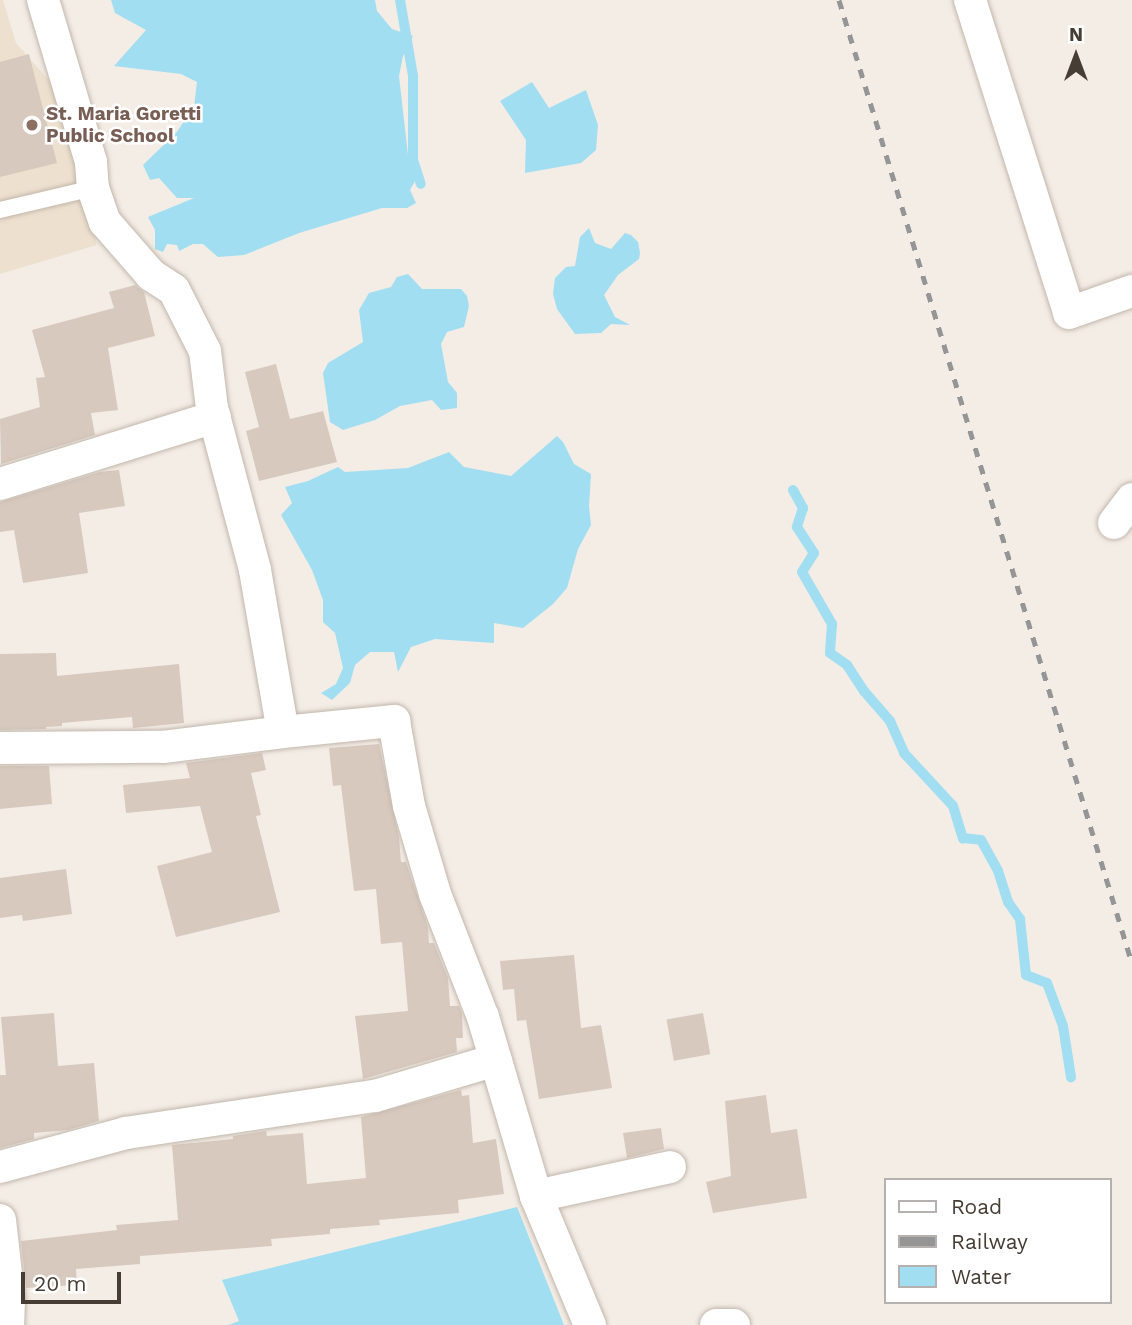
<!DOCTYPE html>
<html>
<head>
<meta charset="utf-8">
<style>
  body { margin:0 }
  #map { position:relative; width:1132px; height:1325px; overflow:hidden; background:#f3ede6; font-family:"Work Sans",sans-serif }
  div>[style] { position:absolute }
  .education>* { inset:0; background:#ede0cf }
  .water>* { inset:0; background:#a1def1 }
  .stream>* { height:10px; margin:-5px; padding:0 5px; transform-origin:5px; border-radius:5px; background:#a1def1 }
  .building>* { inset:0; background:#d8c9be; transform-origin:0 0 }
  .roads { filter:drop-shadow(0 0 2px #c2b6ab) drop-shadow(0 0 2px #c2b6ab) }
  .service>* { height:16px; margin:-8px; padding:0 8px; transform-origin:8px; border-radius:8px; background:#fff }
  .minor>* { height:32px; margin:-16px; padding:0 16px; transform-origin:16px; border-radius:16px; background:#fff }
  .rail>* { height:5px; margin-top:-2.5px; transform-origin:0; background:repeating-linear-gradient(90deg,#959595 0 9px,transparent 0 18px) }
  .dots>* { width:19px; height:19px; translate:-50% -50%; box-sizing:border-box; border:4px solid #fff; border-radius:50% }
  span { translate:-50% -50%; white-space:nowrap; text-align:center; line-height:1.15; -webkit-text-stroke:5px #fff; paint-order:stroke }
  .education-label { font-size:19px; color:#785e54; font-weight:700 }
  .left { translate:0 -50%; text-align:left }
  .legend { position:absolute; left:884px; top:1178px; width:228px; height:126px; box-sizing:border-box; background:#fff; border:2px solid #b5b1ae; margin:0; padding:9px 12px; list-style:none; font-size:21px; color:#463d35 }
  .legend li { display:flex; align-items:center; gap:14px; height:35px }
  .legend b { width:35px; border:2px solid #b5b1ae }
  .north { position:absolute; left:1041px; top:21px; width:70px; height:70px; -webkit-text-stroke:5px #fff; paint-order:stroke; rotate:0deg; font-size:19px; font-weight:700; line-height:28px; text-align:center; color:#463d35 }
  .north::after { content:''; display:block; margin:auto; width:24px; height:32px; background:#463d35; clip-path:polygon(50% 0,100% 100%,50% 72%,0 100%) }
  .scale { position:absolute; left:21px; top:1272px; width:100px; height:32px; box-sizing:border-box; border:4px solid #463d35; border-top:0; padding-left:9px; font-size:21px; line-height:24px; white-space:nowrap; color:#463d35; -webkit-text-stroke:5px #fff; paint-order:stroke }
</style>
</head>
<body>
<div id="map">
  <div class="education">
    <i style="clip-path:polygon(0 0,3px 0,16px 43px,53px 85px,97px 245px,0 274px)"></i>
  </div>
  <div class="water">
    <i style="clip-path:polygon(111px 0,375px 0,377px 11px,392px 29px,413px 36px,403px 56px,399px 76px,408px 155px,415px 181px,410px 190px,416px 203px,407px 208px,382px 208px,299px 233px,244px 255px,218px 257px,203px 244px,193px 244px,179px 251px,177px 245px,167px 244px,163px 252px,155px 249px,155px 230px,148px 217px,194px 198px,177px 198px,159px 178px,150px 180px,143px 165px,176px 133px,194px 107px,197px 82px,181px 74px,114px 66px,146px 30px,115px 13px)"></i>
    <i style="clip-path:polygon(532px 82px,549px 108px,586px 90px,598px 125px,596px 150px,581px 163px,525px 173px,526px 140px,500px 101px)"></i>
    <i style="clip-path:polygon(589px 228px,595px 243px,611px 249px,625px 233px,631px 235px,638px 242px,640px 253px,639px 259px,618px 275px,604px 295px,615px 317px,630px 325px,611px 324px,601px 333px,575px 334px,557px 309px,553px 294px,555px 278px,566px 267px,575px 266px,580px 237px)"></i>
    <i style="clip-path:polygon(408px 274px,422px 289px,461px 289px,467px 296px,469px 306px,464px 327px,447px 332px,441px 344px,448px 382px,457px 393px,457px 408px,441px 410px,432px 400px,400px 406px,375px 420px,343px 430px,330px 422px,323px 373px,328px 363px,363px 342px,359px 310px,369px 293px,391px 287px,397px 277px)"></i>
    <i style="clip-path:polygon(557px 436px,563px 442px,574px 464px,591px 474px,589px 506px,591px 525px,578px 549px,567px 588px,553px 604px,523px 628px,494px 623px,494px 643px,435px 639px,411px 647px,398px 672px,394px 652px,370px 652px,355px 665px,350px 683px,332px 700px,321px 693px,336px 684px,343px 668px,335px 633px,323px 622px,323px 600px,312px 570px,281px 515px,292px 503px,285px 487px,308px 481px,338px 467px,345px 472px,408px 468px,449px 452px,464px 467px,511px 476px)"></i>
    <i style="clip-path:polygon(517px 1207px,564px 1325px,228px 1325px,239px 1321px,222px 1280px)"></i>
  </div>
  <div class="stream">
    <i style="left:400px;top:0;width:77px;rotate:80.3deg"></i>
    <i style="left:413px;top:76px;width:84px;rotate:90deg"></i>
    <i style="left:413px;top:160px;width:25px;rotate:72deg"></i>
    <i style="left:793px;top:490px;width:21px;rotate:61deg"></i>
    <i style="left:803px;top:508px;width:20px;rotate:108deg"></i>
    <i style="left:797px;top:527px;width:31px;rotate:57deg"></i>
    <i style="left:814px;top:553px;width:22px;rotate:122deg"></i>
    <i style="left:802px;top:572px;width:60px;rotate:60deg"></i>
    <i style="left:832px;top:624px;width:29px;rotate:94deg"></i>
    <i style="left:830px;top:653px;width:21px;rotate:35deg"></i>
    <i style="left:847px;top:665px;width:31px;rotate:57deg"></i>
    <i style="left:864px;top:691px;width:40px;rotate:49deg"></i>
    <i style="left:890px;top:721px;width:35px;rotate:66deg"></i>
    <i style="left:904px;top:753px;width:72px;rotate:47.2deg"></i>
    <i style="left:953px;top:806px;width:34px;rotate:73deg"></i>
    <i style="left:963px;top:838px;width:18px;rotate:6deg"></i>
    <i style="left:981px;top:840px;width:35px;rotate:61deg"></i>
    <i style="left:998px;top:871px;width:33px;rotate:72deg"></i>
    <i style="left:1008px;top:902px;width:21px;rotate:55deg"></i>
    <i style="left:1020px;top:919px;width:56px;rotate:83.9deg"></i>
    <i style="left:1026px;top:975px;width:22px;rotate:21deg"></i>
    <i style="left:1047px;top:983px;width:46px;rotate:69.6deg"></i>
    <i style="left:1063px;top:1026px;width:52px;rotate:81.1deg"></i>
  </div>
  <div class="building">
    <i style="clip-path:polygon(29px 54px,57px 163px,0 177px,0 62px)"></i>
    <i style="clip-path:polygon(135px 285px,144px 292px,155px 336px,108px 348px,118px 410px,91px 413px,95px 435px,1px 464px,0 419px,40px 407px,36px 378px,45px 377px,32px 330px,114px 308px,109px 292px)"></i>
    <i style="clip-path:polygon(276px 364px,290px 419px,323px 411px,337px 462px,259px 481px,246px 431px,259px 427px,245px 372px)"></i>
    <i style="clip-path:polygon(119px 470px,125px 506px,79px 513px,88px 573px,23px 583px,14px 530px,0 532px,0 502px,100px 472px)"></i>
    <i style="clip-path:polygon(56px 653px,57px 676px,179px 664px,184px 723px,133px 728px,132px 717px,62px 723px,62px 726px,46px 727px,46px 729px,0 730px,0 654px)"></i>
    <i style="clip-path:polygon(379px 744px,399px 837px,401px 862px,406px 862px,428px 927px,429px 943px,434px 943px,448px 978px,450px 1006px,459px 1006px,462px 1013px,463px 1038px,456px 1038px,457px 1052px,363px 1079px,355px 1016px,408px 1011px,402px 942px,381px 944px,376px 889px,354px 891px,341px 785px,333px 786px,329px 748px)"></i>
    <i style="clip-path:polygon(262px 753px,266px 770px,251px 773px,261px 815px,256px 816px,280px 912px,176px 937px,157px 866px,212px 852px,200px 806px,126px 813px,123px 785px,190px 778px,186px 763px)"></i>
    <i style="clip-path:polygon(0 766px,49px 766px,52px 804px,0 809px)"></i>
    <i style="clip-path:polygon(66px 869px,72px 914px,23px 921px,22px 915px,0 918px,0 878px)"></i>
    <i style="clip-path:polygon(574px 955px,581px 1028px,601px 1025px,612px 1088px,539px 1099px,526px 1020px,517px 1021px,514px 989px,503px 990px,500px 961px)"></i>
    <i style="clip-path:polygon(54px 1013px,58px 1066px,94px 1063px,99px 1121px,68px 1130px,34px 1133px,34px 1139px,0 1148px,0 1075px,6px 1075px,1px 1017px)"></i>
    <i style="left:703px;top:1013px;width:42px;height:37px;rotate:80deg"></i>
    <i style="clip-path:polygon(461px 1090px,462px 1096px,469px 1095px,473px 1143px,496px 1139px,504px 1194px,458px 1200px,459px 1213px,379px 1220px,380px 1225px,330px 1229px,330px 1234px,271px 1239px,272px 1246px,140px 1256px,140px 1264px,76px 1269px,77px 1285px,26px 1288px,21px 1241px,117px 1230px,116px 1225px,178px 1220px,172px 1145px,233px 1139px,233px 1136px,266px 1131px,267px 1136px,303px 1133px,307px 1184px,366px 1178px,361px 1117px)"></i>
    <i style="clip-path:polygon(766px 1095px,771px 1133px,797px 1129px,807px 1198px,713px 1213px,706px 1182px,731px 1176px,725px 1101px)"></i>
    <i style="clip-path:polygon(661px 1128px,664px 1149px,627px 1158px,623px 1133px)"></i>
  </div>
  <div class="roads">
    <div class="service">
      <i style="left:0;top:210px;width:96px;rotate:-13.3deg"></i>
    </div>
    <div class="minor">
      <i style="left:43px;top:0;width:169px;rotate:73.5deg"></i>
      <i style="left:91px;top:162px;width:26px;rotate:86deg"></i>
      <i style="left:93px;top:188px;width:36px;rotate:71deg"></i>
      <i style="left:105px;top:222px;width:70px;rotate:49deg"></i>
      <i style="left:151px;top:275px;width:27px;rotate:33deg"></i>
      <i style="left:174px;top:290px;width:68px;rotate:63.1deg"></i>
      <i style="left:205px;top:351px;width:57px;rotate:83deg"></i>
      <i style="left:212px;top:408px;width:168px;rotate:75.1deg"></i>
      <i style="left:255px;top:570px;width:164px;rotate:80.2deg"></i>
      <i style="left:283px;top:732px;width:112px;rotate:-5.7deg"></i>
      <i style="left:394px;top:721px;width:86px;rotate:80deg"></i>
      <i style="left:409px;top:806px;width:92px;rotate:73.5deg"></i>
      <i style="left:435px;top:894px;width:132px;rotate:68.7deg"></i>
      <i style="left:483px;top:1017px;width:187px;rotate:73.5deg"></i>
      <i style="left:536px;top:1196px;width:140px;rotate:67.3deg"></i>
      <i style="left:970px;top:0;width:328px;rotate:72.4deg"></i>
      <i style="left:1069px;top:313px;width:67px;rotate:-19.2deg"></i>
      <i style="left:0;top:484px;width:225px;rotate:-17.3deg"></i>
      <i style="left:1114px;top:523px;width:30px;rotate:-53deg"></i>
      <i style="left:0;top:748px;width:163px;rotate:-0.4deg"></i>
      <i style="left:163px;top:747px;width:121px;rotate:-7.1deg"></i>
      <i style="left:0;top:1167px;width:131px;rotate:-15.1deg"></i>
      <i style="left:126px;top:1133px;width:252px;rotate:-8.5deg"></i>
      <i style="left:375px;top:1096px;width:126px;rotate:-16.6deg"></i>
      <i style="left:536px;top:1196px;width:137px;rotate:-12.2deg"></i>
      <i style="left:0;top:1220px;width:81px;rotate:83.6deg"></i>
      <i style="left:9px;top:1300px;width:25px;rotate:92deg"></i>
      <i style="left:716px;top:1325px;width:18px"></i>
    </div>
  </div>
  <div class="rail">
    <i style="left:839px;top:0;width:1007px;rotate:73.08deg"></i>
  </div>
  <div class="dots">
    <i style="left:32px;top:125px;background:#8d6e63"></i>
  </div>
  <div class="education-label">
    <span class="left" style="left:46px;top:125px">St. Maria Goretti<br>Public School</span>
  </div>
  <ul class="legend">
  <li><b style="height:9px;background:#fff"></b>Road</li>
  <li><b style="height:9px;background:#959595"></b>Railway</li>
  <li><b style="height:19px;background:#a1def1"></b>Water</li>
  </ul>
  <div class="north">N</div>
  <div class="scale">20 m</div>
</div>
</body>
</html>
